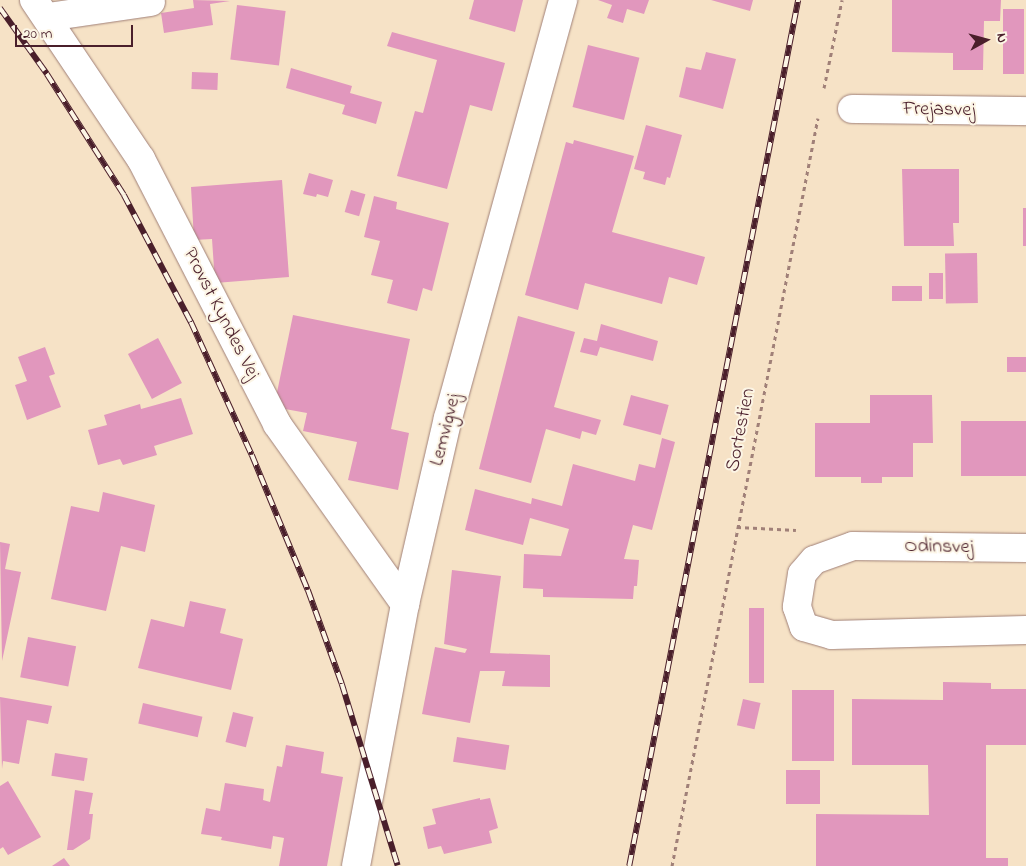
<!DOCTYPE html>
<html>
<head>
<meta charset="utf-8">
<style>
  body { margin:0 }
  #map { position:relative; width:1026px; height:866px; overflow:hidden; background:#f6e2c6; font-family:"Indie Flower",sans-serif }
  div>[style] { position:absolute }
  .building>* { inset:0; background:#e197bd; transform-origin:0 0 }
  .path>* { height:3px; margin-top:-1.5px; transform-origin:0; background:repeating-linear-gradient(90deg,#a08078 0 4px,transparent 0 8px) }
  .roads { filter:drop-shadow(0 0 1px #a08078) drop-shadow(0 0 1px #a08078) }
  .minor>* { height:28px; margin:-14px; padding:0 14px; transform-origin:14px; border-radius:14px; background:#fff }
  .rail>* { height:5.5px; margin-top:-2.75px; transform-origin:0; background:repeating-linear-gradient(90deg,#fcf5e5 0 11px,#4a1f2b 0 22px); box-sizing:border-box; border-block:1px solid #4a1f2b }
  span { translate:-50% -50%; white-space:nowrap; text-align:center; line-height:1.15; -webkit-text-stroke:4px #fcf5e5; paint-order:stroke }
  .street-label { font-size:20px; color:#4a1f2b }
  .north { position:absolute; left:961px; top:15px; width:50px; height:50px; -webkit-text-stroke:4px #fcf5e5; paint-order:stroke; rotate:83deg; font-size:14px; font-weight:700; line-height:20px; text-align:center; color:#4a1f2b }
  .north::after { content:''; display:block; margin:auto; width:18px; height:22px; background:#4a1f2b; clip-path:polygon(50% 0,100% 100%,50% 72%,0 100%) }
  .scale { position:absolute; left:15px; top:25px; width:118px; height:22px; box-sizing:border-box; border:2px solid #4a1f2b; border-top:0; padding-left:6px; font-size:15px; line-height:18px; white-space:nowrap; color:#4a1f2b; -webkit-text-stroke:4px #fcf5e5; paint-order:stroke }
</style>
</head>
<body>
<div id="map">
  <div class="building">
    <i style="clip-path:polygon(193px 0,230px 1px,210px 4px,213px 25px,164px 33px,161px 13px,194px 8px)"></i>
    <i style="clip-path:polygon(474px 0,523px 0,515px 32px,469px 19px)"></i>
    <i style="clip-path:polygon(598px 0,649px 0,644px 14px,627px 9px,623px 23px,607px 18px,612px 5px)"></i>
    <i style="clip-path:polygon(711px 0,753px 0,750px 11px)"></i>
    <i style="clip-path:polygon(892px 0,1001px 0,1000px 21px,984px 21px,983px 70px,953px 70px,953px 53px,892px 52px)"></i>
    <i style="left:237px;top:5px;width:49px;height:55px;rotate:7deg"></i>
    <i style="left:1003px;top:9px;width:21px;height:65px"></i>
    <i style="clip-path:polygon(392px 32px,505px 63px,492px 111px,470px 105px,447px 189px,397px 176px,415px 111px,423px 113px,437px 60px,387px 46px)"></i>
    <i style="left:588px;top:45px;width:53px;height:64px;rotate:14deg"></i>
    <i style="clip-path:polygon(706px 52px,736px 59px,723px 109px,679px 97px,686px 67px,701px 70px)"></i>
    <i style="clip-path:polygon(291px 68px,352px 86px,350px 93px,382px 102px,376px 124px,342px 114px,345px 105px,286px 88px)"></i>
    <i style="left:192px;top:72px;width:26px;height:17px;rotate:2deg"></i>
    <i style="clip-path:polygon(646px 125px,682px 135px,670px 178px,667px 177px,665px 185px,643px 179px,645px 172px,634px 169px)"></i>
    <i style="clip-path:polygon(574px 140px,634px 156px,612px 232px,705px 257px,697px 285px,669px 277px,662px 304px,585px 283px,578px 310px,525px 295px,566px 142px,573px 144px)"></i>
    <i style="clip-path:polygon(902px 169px,959px 169px,959px 223px,953px 223px,954px 246px,904px 246px)"></i>
    <i style="clip-path:polygon(309px 173px,333px 180px,328px 197px,317px 194px,316px 197px,303px 194px)"></i>
    <i style="clip-path:polygon(282px 180px,289px 277px,215px 283px,212px 239px,194px 240px,191px 187px)"></i>
    <i style="left:351px;top:190px;width:15px;height:23px;rotate:16deg"></i>
    <i style="clip-path:polygon(374px 196px,397px 202px,396px 209px,449px 223px,432px 291px,423px 288px,417px 311px,387px 303px,393px 280px,371px 275px,380px 241px,364px 237px)"></i>
    <i style="left:1023px;top:208px;width:3px;height:38px"></i>
    <i style="left:977px;top:253px;width:50px;height:32px;rotate:89deg"></i>
    <i style="left:929px;top:273px;width:14px;height:26px"></i>
    <i style="left:892px;top:286px;width:30px;height:15px"></i>
    <i style="clip-path:polygon(293px 315px,410px 339px,391px 429px,409px 433px,398px 490px,348px 480px,357px 442px,303px 431px,307px 413px,274px 407px)"></i>
    <i style="clip-path:polygon(518px 316px,575px 332px,554px 407px,601px 420px,596px 435px,582px 431px,580px 439px,546px 429px,531px 483px,479px 469px)"></i>
    <i style="clip-path:polygon(601px 324px,658px 341px,653px 361px,600px 347px,597px 356px,580px 352px,584px 338px,597px 341px)"></i>
    <i style="left:158px;top:338px;width:51px;height:34px;rotate:62deg"></i>
    <i style="clip-path:polygon(45px 347px,55px 374px,49px 376px,61px 407px,27px 420px,15px 385px,27px 381px,18px 357px)"></i>
    <i style="left:1007px;top:357px;width:19px;height:15px"></i>
    <i style="left:631px;top:395px;width:39px;height:31px;rotate:15deg"></i>
    <i style="clip-path:polygon(870px 395px,932px 395px,933px 443px,913px 443px,913px 477px,882px 477px,882px 483px,861px 483px,861px 477px,815px 477px,815px 423px,870px 423px)"></i>
    <i style="clip-path:polygon(181px 398px,193px 434px,154px 446px,157px 455px,123px 465px,120px 459px,98px 465px,88px 430px,107px 425px,104px 415px,140px 404px,141px 409px)"></i>
    <i style="left:961px;top:421px;width:65px;height:55px"></i>
    <i style="clip-path:polygon(662px 438px,675px 442px,652px 530px,633px 525px,624px 559px,639px 560px,637px 586px,634px 586px,633px 599px,543px 597px,543px 589px,523px 588px,524px 554px,561px 556px,569px 529px,530px 518px,523px 545px,465px 530px,475px 489px,531px 504px,532px 498px,562px 506px,573px 464px,635px 481px,639px 464px,655px 468px)"></i>
    <i style="clip-path:polygon(103px 492px,155px 505px,145px 552px,121px 546px,106px 611px,51px 599px,71px 506px,99px 512px)"></i>
    <i style="clip-path:polygon(0 542px,10px 544px,5px 569px,21px 572px,2px 661px)"></i>
    <i style="clip-path:polygon(452px 570px,501px 576px,490px 653px,550px 655px,550px 687px,502px 686px,505px 671px,480px 671px,470px 723px,422px 714px,435px 647px,465px 653px,467px 649px,444px 644px)"></i>
    <i style="clip-path:polygon(190px 601px,226px 609px,220px 633px,243px 639px,231px 690px,138px 668px,151px 619px,184px 627px)"></i>
    <i style="left:749px;top:608px;width:15px;height:75px"></i>
    <i style="left:28px;top:637px;width:49px;height:41px;rotate:11deg"></i>
    <i style="clip-path:polygon(943px 682px,991px 683px,991px 689px,1026px 689px,1026px 745px,986px 745px,986px 858px,1008px 858px,1008px 866px,816px 866px,816px 814px,929px 815px,928px 765px,852px 765px,852px 699px,943px 700px)"></i>
    <i style="left:792px;top:690px;width:42px;height:71px"></i>
    <i style="clip-path:polygon(0 697px,52px 706px,48px 724px,27px 720px,19px 764px,3px 761px,2px 769px)"></i>
    <i style="left:743px;top:699px;width:18px;height:27px;rotate:13deg"></i>
    <i style="left:143px;top:703px;width:61px;height:21px;rotate:13deg"></i>
    <i style="left:233px;top:712px;width:21px;height:31px;rotate:14deg"></i>
    <i style="left:457px;top:737px;width:53px;height:25px;rotate:9deg"></i>
    <i style="clip-path:polygon(286px 745px,324px 752px,321px 773px,343px 777px,327px 866px,279px 866px,284px 838px,273px 836px,271px 849px,221px 840px,222px 837px,201px 834px,206px 808px,220px 811px,225px 783px,264px 789px,263px 800px,270px 802px,277px 766px,282px 767px)"></i>
    <i style="left:55px;top:753px;width:33px;height:23px;rotate:9deg"></i>
    <i style="left:786px;top:770px;width:34px;height:34px"></i>
    <i style="clip-path:polygon(8px 781px,41px 837px,8px 855px,3px 847px,0 849px,0 786px)"></i>
    <i style="clip-path:polygon(75px 790px,93px 793px,89px 814px,93px 814px,90px 839px,73px 850px,67px 850px)"></i>
    <i style="clip-path:polygon(480px 798px,480px 800px,490px 798px,498px 828px,489px 831px,492px 843px,444px 854px,441px 846px,428px 849px,423px 827px,436px 824px,432px 809px)"></i>
    <i style="clip-path:polygon(64px 858px,70px 866px,52px 866px)"></i>
  </div>
  <div class="path">
    <i style="left:824px;top:88px;width:90px;rotate:-78.4deg"></i>
    <i style="left:737px;top:527px;width:59px;rotate:2.9deg"></i>
    <i style="left:672px;top:866px;width:762px;rotate:-78.96deg"></i>
  </div>
  <div class="roads">
    <div class="minor">
      <i style="left:34px;top:0;width:192px;rotate:56.1deg"></i>
      <i style="left:141px;top:159px;width:298px;rotate:62.8deg"></i>
      <i style="left:277px;top:424px;width:221px;rotate:54.6deg"></i>
      <i style="left:48px;top:17px;width:104px;rotate:-8.3deg"></i>
      <i style="left:852px;top:109px;width:174px;rotate:0.7deg"></i>
      <i style="left:1026px;top:548px;width:173px;rotate:-179.3deg"></i>
      <i style="left:853px;top:546px;width:41px;rotate:160.3deg"></i>
      <i style="left:814px;top:560px;width:18px;rotate:131deg"></i>
      <i style="left:802px;top:574px;width:33px;rotate:99deg"></i>
      <i style="left:797px;top:607px;width:21px;rotate:71deg"></i>
      <i style="left:804px;top:627px;width:29px;rotate:16deg"></i>
      <i style="left:832px;top:635px;width:194px;rotate:-1.5deg"></i>
      <i style="left:356px;top:866px;width:267px;rotate:-79.4deg"></i>
      <i style="left:405px;top:604px;width:191px;rotate:-77deg"></i>
      <i style="left:448px;top:418px;width:434px;rotate:-74.6deg"></i>
    </div>
  </div>
  <div class="rail">
    <i style="left:0;top:8px;width:81px;rotate:54.5deg"></i>
    <i style="left:47px;top:74px;width:143px;rotate:57.5deg"></i>
    <i style="left:124px;top:195px;width:144px;rotate:62.2deg"></i>
    <i style="left:191px;top:322px;width:146px;rotate:65.4deg"></i>
    <i style="left:252px;top:455px;width:146px;rotate:67.5deg"></i>
    <i style="left:308px;top:590px;width:100px;rotate:70.1deg"></i>
    <i style="left:342px;top:684px;width:190px;rotate:72.9deg"></i>
    <i style="left:629px;top:866px;width:882px;rotate:-78.96deg"></i>
  </div>
  <div class="street-label">
    <span style="left:939px;top:110px;rotate:1deg">Frejasvej</span>
    <span style="left:221px;top:314px;rotate:63deg">Provst Kyndes Vej</span>
    <span style="left:446px;top:430px;rotate:-76deg">Lemvigvej</span>
    <span style="left:741px;top:430px;rotate:-79deg">Sortestien</span>
    <span style="left:939px;top:547px;rotate:1deg">Odinsvej</span>
  </div>
  <div class="north">N</div>
  <div class="scale">20 m</div>
</div>
</body>
</html>
